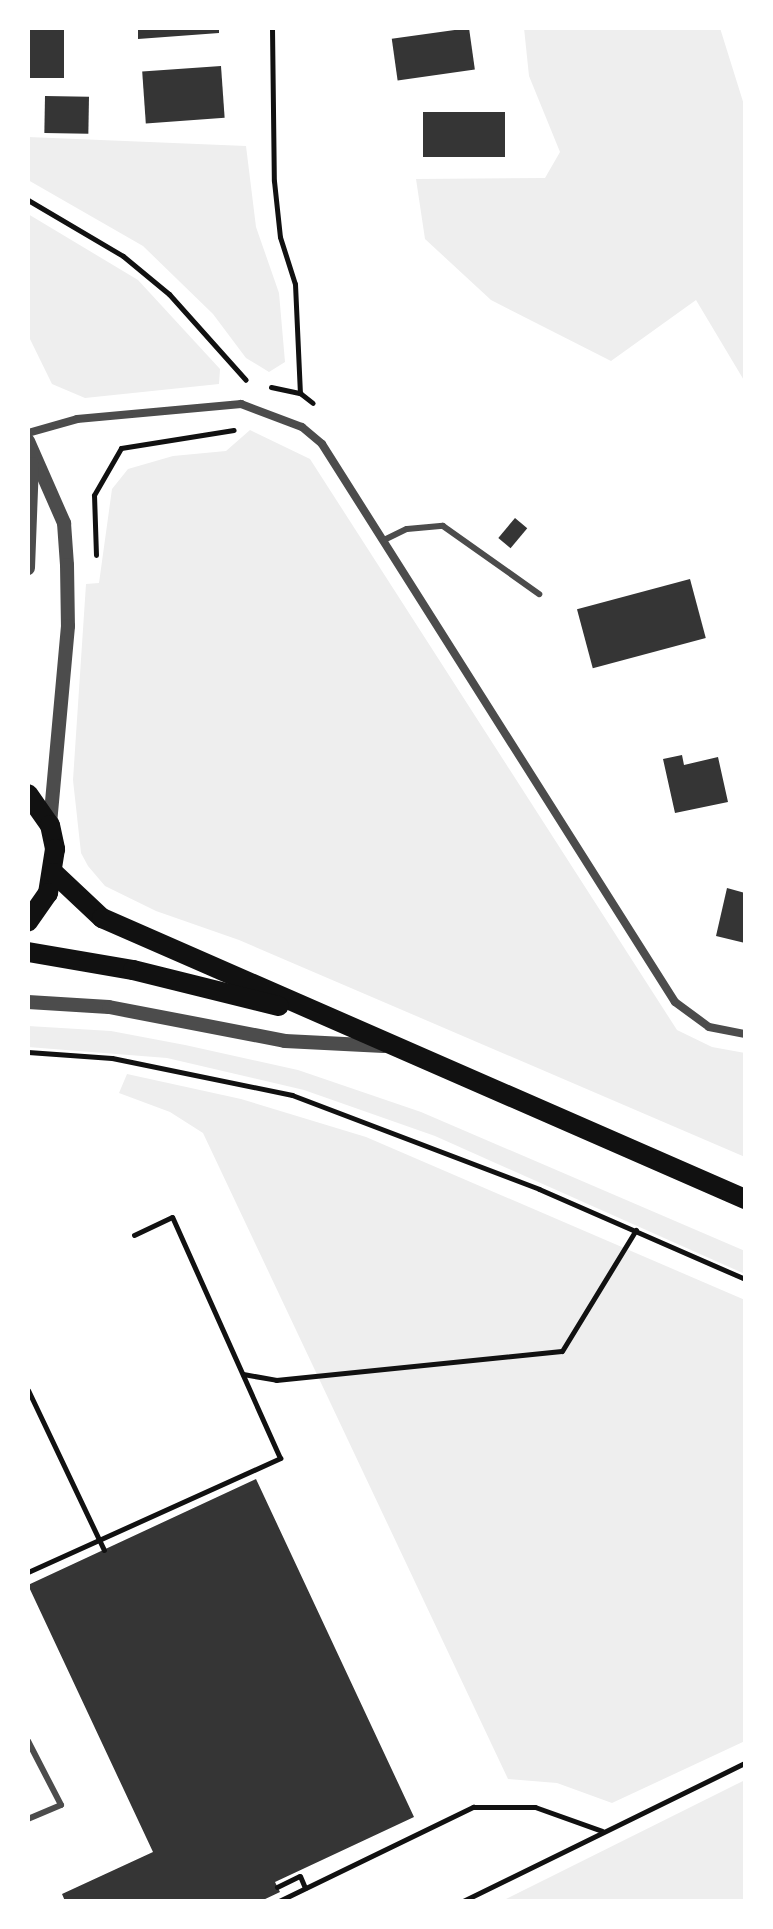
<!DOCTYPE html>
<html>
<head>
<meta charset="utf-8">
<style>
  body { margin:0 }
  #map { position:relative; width:773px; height:1929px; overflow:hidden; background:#fff; font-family:Quicksand,sans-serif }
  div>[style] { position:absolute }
  .green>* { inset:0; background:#eee }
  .building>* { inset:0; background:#353535; transform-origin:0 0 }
  .path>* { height:5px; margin:-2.5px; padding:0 2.5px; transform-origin:2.5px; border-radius:2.5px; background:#111 }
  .service>* { height:6px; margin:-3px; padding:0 3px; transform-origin:3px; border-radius:3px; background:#4c4c4c }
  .minor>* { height:8px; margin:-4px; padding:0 4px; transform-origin:4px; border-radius:4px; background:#4c4c4c }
  .tertiary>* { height:14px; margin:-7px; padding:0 7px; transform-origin:7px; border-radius:7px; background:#4c4c4c }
  .primary>* { height:20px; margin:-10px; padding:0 10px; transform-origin:10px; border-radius:10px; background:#111 }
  span { translate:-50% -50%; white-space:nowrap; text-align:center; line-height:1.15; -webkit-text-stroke:6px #fff; paint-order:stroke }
  .frame { position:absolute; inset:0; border:30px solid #fff; pointer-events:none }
</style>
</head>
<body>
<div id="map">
  <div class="green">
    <i style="clip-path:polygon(524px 28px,720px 28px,745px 108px,745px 382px,696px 300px,611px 361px,491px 300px,425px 239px,416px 179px,545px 178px,560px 152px,529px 76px)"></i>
    <i style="clip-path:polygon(28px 137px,246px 146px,256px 227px,279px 293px,285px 362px,269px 372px,246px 358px,213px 314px,143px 246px,28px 180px)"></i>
    <i style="clip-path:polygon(28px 214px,138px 280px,220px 369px,219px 384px,85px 398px,52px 384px,28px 335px)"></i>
    <i style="clip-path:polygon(250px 430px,310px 459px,677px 1030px,712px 1047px,745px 1053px,745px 1157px,239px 940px,156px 911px,105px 886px,88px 866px,81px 853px,73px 780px,86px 584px,99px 583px,112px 489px,128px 469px,173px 456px,226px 451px)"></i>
    <i style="clip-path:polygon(28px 1026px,111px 1031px,185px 1045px,298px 1070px,421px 1112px,745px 1251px,745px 1274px,435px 1136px,304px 1090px,167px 1058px,28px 1047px)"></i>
    <i style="clip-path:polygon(127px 1074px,241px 1099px,366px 1137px,745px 1300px,745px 1741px,612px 1803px,557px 1783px,508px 1779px,203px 1133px,170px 1112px,119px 1093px)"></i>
    <i style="clip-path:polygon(745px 1780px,745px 1901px,502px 1901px)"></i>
  </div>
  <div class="building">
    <i style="left:28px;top:28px;width:36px;height:50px"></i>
    <i style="clip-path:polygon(138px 28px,219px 28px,219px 33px,138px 39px)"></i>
    <i style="left:469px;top:28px;width:42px;height:78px;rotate:82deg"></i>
    <i style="left:221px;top:66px;width:52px;height:79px;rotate:86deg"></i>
    <i style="left:45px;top:96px;width:44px;height:37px;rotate:1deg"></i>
    <i style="left:423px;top:112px;width:82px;height:45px"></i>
    <i style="left:515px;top:518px;width:16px;height:26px;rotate:40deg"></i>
    <i style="left:690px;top:579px;width:61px;height:117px;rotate:75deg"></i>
    <i style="clip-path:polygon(682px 755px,684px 765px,718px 757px,728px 802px,675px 813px,663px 759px)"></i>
    <i style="clip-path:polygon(727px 888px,745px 893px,745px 943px,716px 936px)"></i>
    <i style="clip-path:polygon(256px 1479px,414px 1817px,275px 1882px,280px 1892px,261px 1901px,65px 1901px,62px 1894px,153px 1852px,28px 1585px)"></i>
  </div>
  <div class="path">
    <i style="left:272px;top:28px;width:153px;rotate:89.3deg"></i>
    <i style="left:274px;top:181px;width:56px;rotate:83.9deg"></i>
    <i style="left:280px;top:237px;width:49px;rotate:72.3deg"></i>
    <i style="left:295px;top:284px;width:109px;rotate:87.4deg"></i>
    <i style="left:28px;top:200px;width:110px;rotate:30.5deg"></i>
    <i style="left:123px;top:256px;width:60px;rotate:39.6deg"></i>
    <i style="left:169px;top:294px;width:115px;rotate:48.2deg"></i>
    <i style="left:271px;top:387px;width:30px;rotate:12deg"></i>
    <i style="left:300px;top:393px;width:16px;rotate:38deg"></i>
    <i style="left:96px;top:555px;width:60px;rotate:-91.9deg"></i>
    <i style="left:94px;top:495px;width:54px;rotate:-60.1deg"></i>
    <i style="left:121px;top:448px;width:114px;rotate:-9.1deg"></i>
    <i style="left:28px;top:1052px;width:84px;rotate:4.1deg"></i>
    <i style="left:112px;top:1058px;width:184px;rotate:11.6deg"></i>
    <i style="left:292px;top:1095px;width:264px;rotate:20.8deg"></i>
    <i style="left:539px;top:1189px;width:225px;rotate:23.6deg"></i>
    <i style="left:243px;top:1374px;width:34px;rotate:10deg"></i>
    <i style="left:276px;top:1380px;width:287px;rotate:-5.8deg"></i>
    <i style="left:562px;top:1351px;width:142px;rotate:-58.6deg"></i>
    <i style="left:28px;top:1390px;width:177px;rotate:64.6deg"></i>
    <i style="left:28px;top:1572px;width:277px;rotate:-24.3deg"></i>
    <i style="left:280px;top:1458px;width:264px;rotate:-114.1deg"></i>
    <i style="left:172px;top:1217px;width:42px;rotate:154.7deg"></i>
    <i style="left:277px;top:1887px;width:25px;rotate:-26deg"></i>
    <i style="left:300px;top:1876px;width:13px;rotate:67deg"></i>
    <i style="left:279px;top:1901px;width:216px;rotate:-25.9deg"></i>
    <i style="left:473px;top:1807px;width:62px"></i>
    <i style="left:535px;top:1807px;width:71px;rotate:19.7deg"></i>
    <i style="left:463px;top:1901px;width:314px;rotate:-26.1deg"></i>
  </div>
  <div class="service">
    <i style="left:384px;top:540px;width:25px;rotate:-26deg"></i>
    <i style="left:407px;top:529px;width:36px;rotate:-5deg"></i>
    <i style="left:443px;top:526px;width:118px;rotate:35.3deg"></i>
    <i style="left:28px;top:1741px;width:72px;rotate:62.7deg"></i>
    <i style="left:61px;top:1805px;width:36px;rotate:157deg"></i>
  </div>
  <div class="minor">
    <i style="left:28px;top:433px;width:51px;rotate:-15.9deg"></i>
    <i style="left:77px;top:419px;width:165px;rotate:-5.2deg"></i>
    <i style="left:241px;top:404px;width:65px;rotate:20.7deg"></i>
    <i style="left:302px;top:427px;width:26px;rotate:40deg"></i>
    <i style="left:322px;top:444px;width:660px;rotate:57.68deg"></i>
    <i style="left:675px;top:1002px;width:42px;rotate:36.3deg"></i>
    <i style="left:709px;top:1027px;width:37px;rotate:11deg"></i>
  </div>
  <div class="tertiary">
    <i style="left:28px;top:441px;width:90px;rotate:66.3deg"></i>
    <i style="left:64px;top:523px;width:42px;rotate:85.9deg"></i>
    <i style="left:67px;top:565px;width:61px;rotate:89.1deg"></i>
    <i style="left:68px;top:626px;width:200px;rotate:95.2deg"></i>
    <i style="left:28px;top:568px;width:104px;rotate:-87.8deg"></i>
    <i style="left:28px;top:1002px;width:81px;rotate:3.5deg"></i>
    <i style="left:109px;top:1007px;width:179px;rotate:10.9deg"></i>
    <i style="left:285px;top:1041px;width:99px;rotate:2.9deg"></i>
  </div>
  <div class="primary">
    <i style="left:28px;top:794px;width:38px;rotate:55deg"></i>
    <i style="left:50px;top:825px;width:25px;rotate:78deg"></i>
    <i style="left:55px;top:849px;width:45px;rotate:99deg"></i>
    <i style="left:48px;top:893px;width:35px;rotate:125deg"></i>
    <i style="left:54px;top:873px;width:66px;rotate:43.2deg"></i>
    <i style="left:102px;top:918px;width:702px;rotate:23.61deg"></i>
    <i style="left:28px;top:952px;width:107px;rotate:9.7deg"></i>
    <i style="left:133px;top:970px;width:150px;rotate:13.9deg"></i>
  </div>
  <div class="frame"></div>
</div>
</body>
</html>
